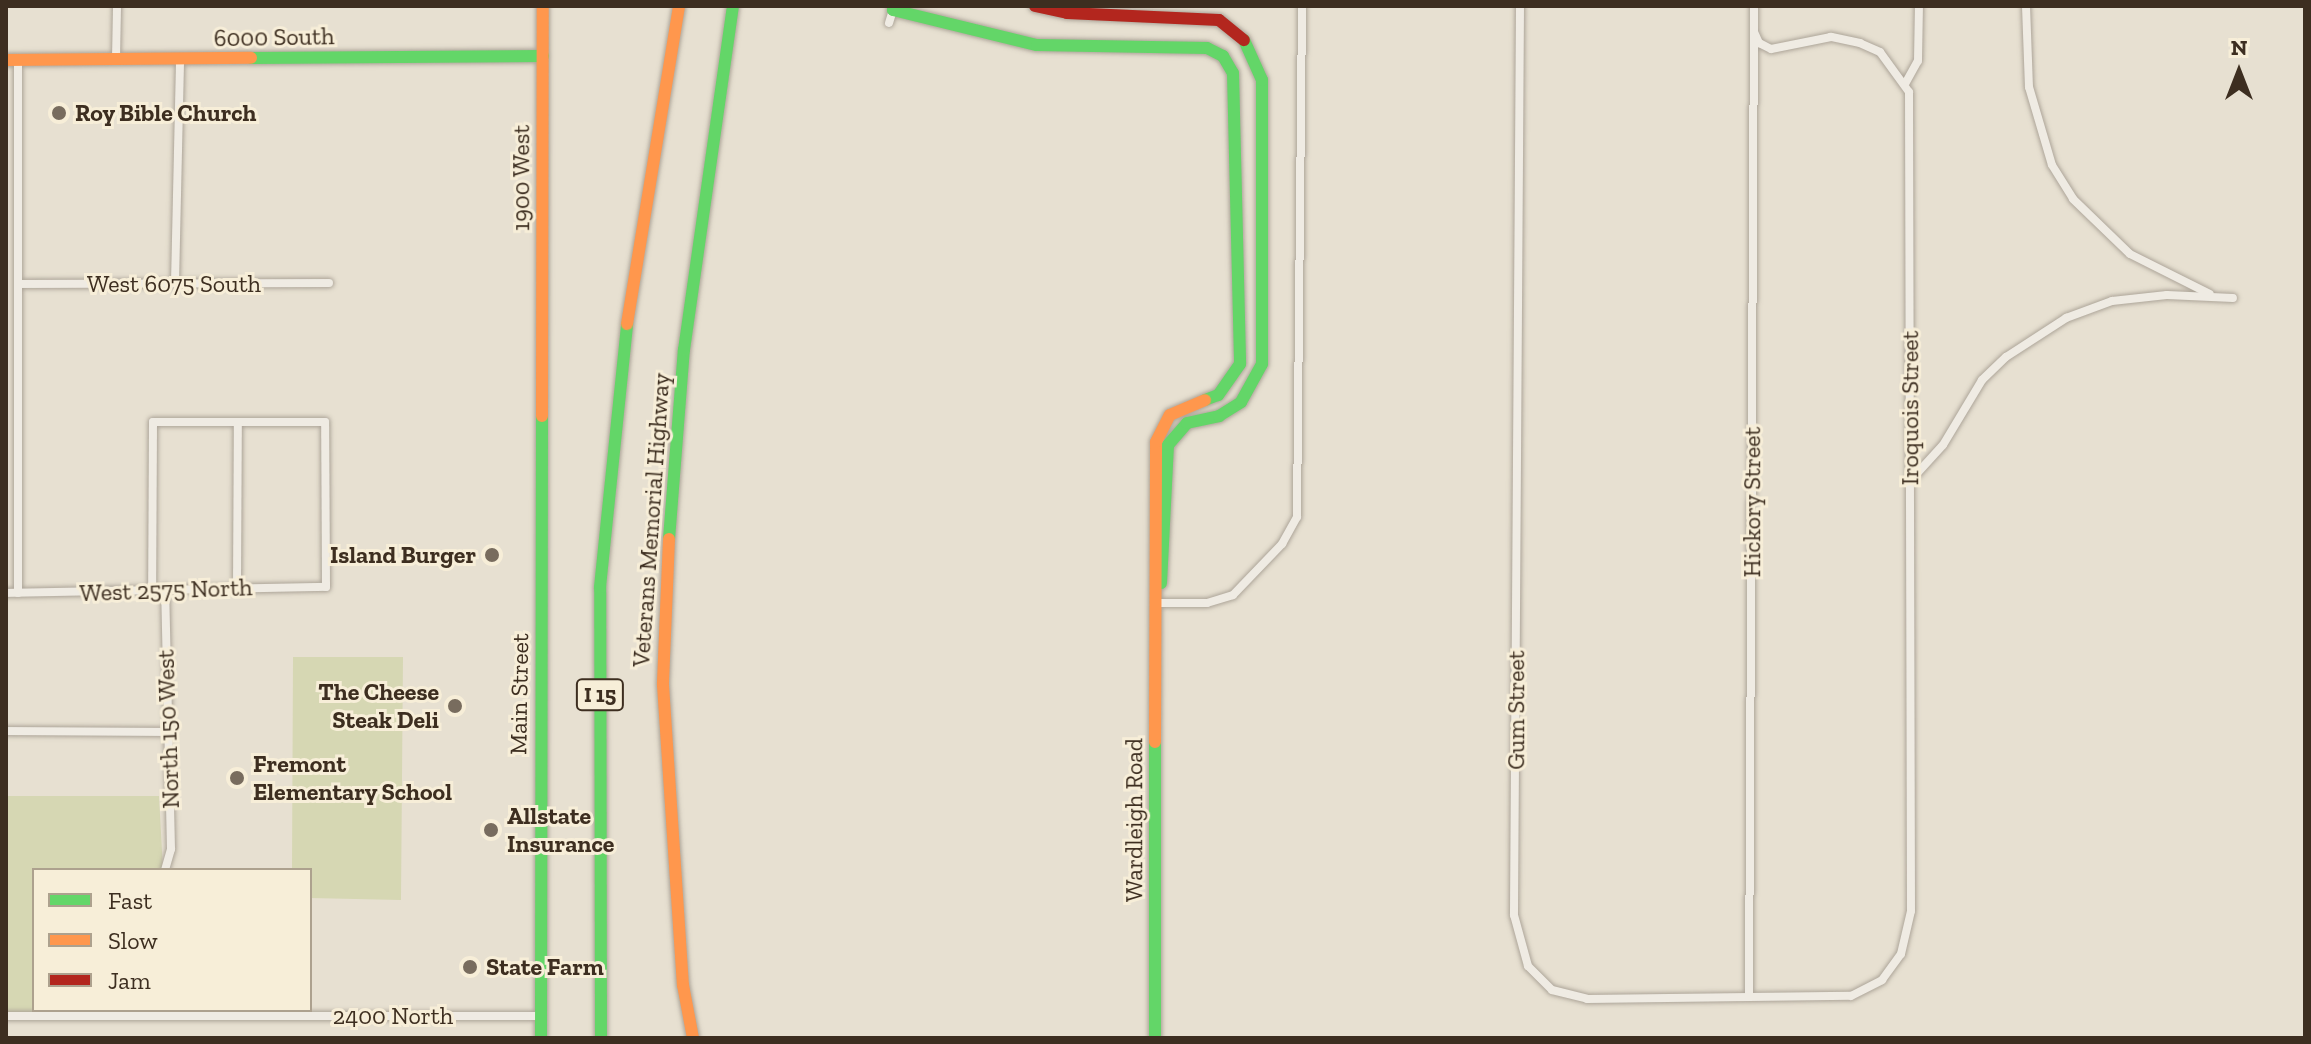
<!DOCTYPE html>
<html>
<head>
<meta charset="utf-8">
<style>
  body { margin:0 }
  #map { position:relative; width:2311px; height:1044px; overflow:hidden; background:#e7e0d1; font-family:"Zilla Slab",serif }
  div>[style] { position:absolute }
  .green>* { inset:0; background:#d6d7b3 }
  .roads { filter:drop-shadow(0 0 2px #ada599) drop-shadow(0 0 2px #ada599) }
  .street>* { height:8px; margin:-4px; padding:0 4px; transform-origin:4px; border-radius:4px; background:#efebe3 }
  .fast>* { height:12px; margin:-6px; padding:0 6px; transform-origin:6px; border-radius:6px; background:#63d668 }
  .slow>* { height:12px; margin:-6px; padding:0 6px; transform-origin:6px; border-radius:6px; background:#ff974d }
  .jam>* { height:12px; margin:-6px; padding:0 6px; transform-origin:6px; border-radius:6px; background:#b3261e }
  .dots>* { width:22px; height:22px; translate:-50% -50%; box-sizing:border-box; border:4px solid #f7eed8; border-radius:50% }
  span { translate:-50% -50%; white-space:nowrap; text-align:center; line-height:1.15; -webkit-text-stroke:6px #f7eed8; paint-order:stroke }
  .shield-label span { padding:2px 6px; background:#f7eed8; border:2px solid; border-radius:6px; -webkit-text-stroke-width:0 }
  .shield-label { font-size:22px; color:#3d2e20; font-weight:700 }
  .street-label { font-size:24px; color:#3d2e20 }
  .poi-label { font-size:24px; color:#3d2e20; font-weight:700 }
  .left { translate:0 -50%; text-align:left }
  .right { translate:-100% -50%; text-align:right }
  .frame { position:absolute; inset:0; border:8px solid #3d2e20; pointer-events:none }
  .legend { position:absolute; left:32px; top:868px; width:280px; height:144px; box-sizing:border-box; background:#f7eed8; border:2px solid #ada18e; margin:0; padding:10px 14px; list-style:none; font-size:24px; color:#3d2e20 }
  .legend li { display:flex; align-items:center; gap:16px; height:40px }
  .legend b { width:40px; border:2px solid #ada18e }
  .north { position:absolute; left:2199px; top:32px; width:80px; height:80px; -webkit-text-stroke:6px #f7eed8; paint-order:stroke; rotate:0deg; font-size:22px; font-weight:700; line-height:32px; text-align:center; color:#3d2e20 }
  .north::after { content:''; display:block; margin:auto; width:28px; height:36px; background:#3d2e20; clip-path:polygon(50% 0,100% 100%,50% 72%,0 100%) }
</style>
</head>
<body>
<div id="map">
  <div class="green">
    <i style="clip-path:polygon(293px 657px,403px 657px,401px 900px,310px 898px,310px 870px,292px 870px)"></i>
    <i style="clip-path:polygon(6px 796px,159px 796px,163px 870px,34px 870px,34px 1010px,76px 1012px,6px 1012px)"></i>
  </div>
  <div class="roads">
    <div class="street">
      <i style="left:1520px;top:6px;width:909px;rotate:90.38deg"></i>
      <i style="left:1514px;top:915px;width:53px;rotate:74.6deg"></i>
      <i style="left:1528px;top:966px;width:34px;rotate:45deg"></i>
      <i style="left:1552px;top:990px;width:36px;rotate:14deg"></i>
      <i style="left:1587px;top:999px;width:264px;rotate:-0.7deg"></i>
      <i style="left:1851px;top:996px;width:35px;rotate:-27deg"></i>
      <i style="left:1882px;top:980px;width:32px;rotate:-54deg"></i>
      <i style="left:1901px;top:954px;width:44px;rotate:-76.9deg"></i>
      <i style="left:1911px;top:911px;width:819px;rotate:-90.14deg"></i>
      <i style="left:1909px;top:92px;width:49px;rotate:-125.9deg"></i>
      <i style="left:1880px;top:52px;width:22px;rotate:-156deg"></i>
      <i style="left:1860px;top:43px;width:30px;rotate:-168deg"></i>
      <i style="left:1831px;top:37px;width:61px;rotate:168.7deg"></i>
      <i style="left:1771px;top:49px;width:13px;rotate:-153deg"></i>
      <i style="left:1759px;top:43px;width:12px;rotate:-114deg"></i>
      <i style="left:2026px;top:6px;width:81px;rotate:87.9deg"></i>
      <i style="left:2029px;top:87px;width:81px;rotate:73.6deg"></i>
      <i style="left:2052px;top:165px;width:40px;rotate:58deg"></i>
      <i style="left:2073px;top:199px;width:79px;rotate:44deg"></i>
      <i style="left:2130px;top:254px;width:89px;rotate:26.6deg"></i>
      <i style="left:889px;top:23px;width:14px;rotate:-73deg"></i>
      <i style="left:116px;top:59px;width:53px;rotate:-88.9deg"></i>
      <i style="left:1905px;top:84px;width:26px;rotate:-61deg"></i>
      <i style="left:1918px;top:61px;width:55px;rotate:-89deg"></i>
      <i style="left:175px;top:283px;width:223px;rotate:-88.7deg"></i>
      <i style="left:19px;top:284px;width:310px;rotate:-0.2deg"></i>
      <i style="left:1911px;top:480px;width:47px;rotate:-47.6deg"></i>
      <i style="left:1943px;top:445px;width:76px;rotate:-59deg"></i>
      <i style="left:1982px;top:380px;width:33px;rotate:-44deg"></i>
      <i style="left:2006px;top:357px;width:72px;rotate:-33deg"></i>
      <i style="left:2066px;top:318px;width:49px;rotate:-20.3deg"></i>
      <i style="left:2112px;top:301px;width:55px;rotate:-6.2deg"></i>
      <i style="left:2167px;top:295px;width:66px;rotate:2.6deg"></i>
      <i style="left:237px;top:587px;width:165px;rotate:-89.7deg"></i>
      <i style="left:6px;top:593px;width:320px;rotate:-1.1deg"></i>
      <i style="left:326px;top:587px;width:165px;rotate:-90.3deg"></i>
      <i style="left:325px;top:422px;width:172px;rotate:180deg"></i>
      <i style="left:153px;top:422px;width:165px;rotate:90.3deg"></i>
      <i style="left:18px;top:593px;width:533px;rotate:-90deg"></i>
      <i style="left:1156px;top:603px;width:51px"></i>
      <i style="left:1207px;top:603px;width:27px;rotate:-17deg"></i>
      <i style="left:1233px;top:595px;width:71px;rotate:-46.1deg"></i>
      <i style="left:1282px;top:544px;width:31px;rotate:-61deg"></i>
      <i style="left:1297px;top:517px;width:511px;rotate:-89.44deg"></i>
      <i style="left:6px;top:731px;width:164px;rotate:0.3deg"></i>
      <i style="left:165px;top:870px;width:22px;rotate:-74deg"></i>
      <i style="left:171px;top:849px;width:261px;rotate:-91.3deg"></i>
      <i style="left:1749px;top:997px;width:991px;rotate:-89.71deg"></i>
      <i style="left:6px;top:1016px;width:534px"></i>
    </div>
    <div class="fast">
      <i style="left:894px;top:6px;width:4px;rotate:104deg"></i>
      <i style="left:893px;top:10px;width:148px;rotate:13.7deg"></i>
      <i style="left:1037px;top:45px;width:170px;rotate:1deg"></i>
      <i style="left:1207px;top:48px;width:18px;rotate:27deg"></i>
      <i style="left:1223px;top:56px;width:20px;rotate:60deg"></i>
      <i style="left:1233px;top:73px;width:291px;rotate:88.6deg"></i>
      <i style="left:1240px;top:364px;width:38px;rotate:125deg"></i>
      <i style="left:1218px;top:395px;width:14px;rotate:159deg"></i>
      <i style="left:251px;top:58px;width:292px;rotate:-0.4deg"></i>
      <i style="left:669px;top:539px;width:190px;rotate:-85.5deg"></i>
      <i style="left:684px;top:350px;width:347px;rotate:-81.9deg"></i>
      <i style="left:1161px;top:583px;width:138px;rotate:-87.1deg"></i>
      <i style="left:1168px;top:445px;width:29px;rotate:-49deg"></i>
      <i style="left:1187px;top:423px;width:33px;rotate:-12deg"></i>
      <i style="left:1219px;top:416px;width:26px;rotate:-32deg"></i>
      <i style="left:1241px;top:402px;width:43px;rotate:-61.1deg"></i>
      <i style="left:1262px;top:364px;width:284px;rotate:-90deg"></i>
      <i style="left:1262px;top:80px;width:44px;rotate:-114.2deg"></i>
      <i style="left:541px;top:1038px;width:622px;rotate:-89.91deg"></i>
      <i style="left:601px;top:1038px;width:451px;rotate:-90.1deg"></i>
      <i style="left:600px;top:587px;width:264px;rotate:-84.1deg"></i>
      <i style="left:1155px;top:1038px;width:296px;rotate:-90deg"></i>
    </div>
    <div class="slow">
      <i style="left:6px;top:60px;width:245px;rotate:-0.5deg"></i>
      <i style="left:627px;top:324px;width:322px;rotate:-80.7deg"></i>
      <i style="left:542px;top:416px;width:410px;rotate:-89.9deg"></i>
      <i style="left:669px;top:539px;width:146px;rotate:92.4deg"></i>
      <i style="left:663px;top:685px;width:301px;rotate:86.2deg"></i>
      <i style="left:683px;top:985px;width:54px;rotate:79.3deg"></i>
      <i style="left:1155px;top:742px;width:300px;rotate:-89.8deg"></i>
      <i style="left:1156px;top:442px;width:30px;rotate:-63deg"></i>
      <i style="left:1170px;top:415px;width:38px;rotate:-23deg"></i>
    </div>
    <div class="jam">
      <i style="left:1035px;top:6px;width:33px;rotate:12deg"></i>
      <i style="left:1067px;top:13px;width:152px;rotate:2.6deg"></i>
      <i style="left:1219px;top:20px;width:32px;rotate:39deg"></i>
    </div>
  </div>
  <div class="dots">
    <i style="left:59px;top:113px;background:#786c5e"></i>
    <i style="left:492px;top:555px;background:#786c5e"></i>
    <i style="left:455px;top:706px;background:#786c5e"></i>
    <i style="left:237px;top:778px;background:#786c5e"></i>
    <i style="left:491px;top:830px;background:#786c5e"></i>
    <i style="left:470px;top:967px;background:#786c5e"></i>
  </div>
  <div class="shield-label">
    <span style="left:600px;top:695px">I 15</span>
  </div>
  <div class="street-label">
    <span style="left:274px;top:37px;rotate:-1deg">6000 South</span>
    <span style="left:521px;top:178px;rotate:-90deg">1900 West</span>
    <span style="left:174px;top:284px">West 6075 South</span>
    <span style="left:1910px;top:408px;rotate:-90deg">Iroquois Street</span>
    <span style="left:1752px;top:502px;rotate:-90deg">Hickory Street</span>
    <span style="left:651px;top:520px;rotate:-86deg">Veterans Memorial Highway</span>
    <span style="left:166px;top:590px;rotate:-2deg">West 2575 North</span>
    <span style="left:519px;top:694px;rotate:-89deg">Main Street</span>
    <span style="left:1516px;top:710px;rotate:-90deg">Gum Street</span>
    <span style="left:168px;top:729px;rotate:-92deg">North 150 West</span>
    <span style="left:1134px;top:820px;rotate:-90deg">Wardleigh Road</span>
    <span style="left:393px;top:1016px">2400 North</span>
  </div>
  <div class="poi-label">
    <span class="left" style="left:75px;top:113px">Roy Bible Church</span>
    <span class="right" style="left:476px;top:555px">Island Burger</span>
    <span class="right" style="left:439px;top:706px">The Cheese<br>Steak Deli</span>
    <span class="left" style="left:253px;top:778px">Fremont<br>Elementary School</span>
    <span class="left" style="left:507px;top:830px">Allstate<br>Insurance</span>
    <span class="left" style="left:486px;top:967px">State Farm</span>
  </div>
  <div class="frame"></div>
  <ul class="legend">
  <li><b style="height:10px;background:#63d668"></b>Fast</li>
  <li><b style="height:10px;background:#ff974d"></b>Slow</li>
  <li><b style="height:10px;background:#b3261e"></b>Jam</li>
  </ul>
  <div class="north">N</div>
</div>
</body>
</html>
